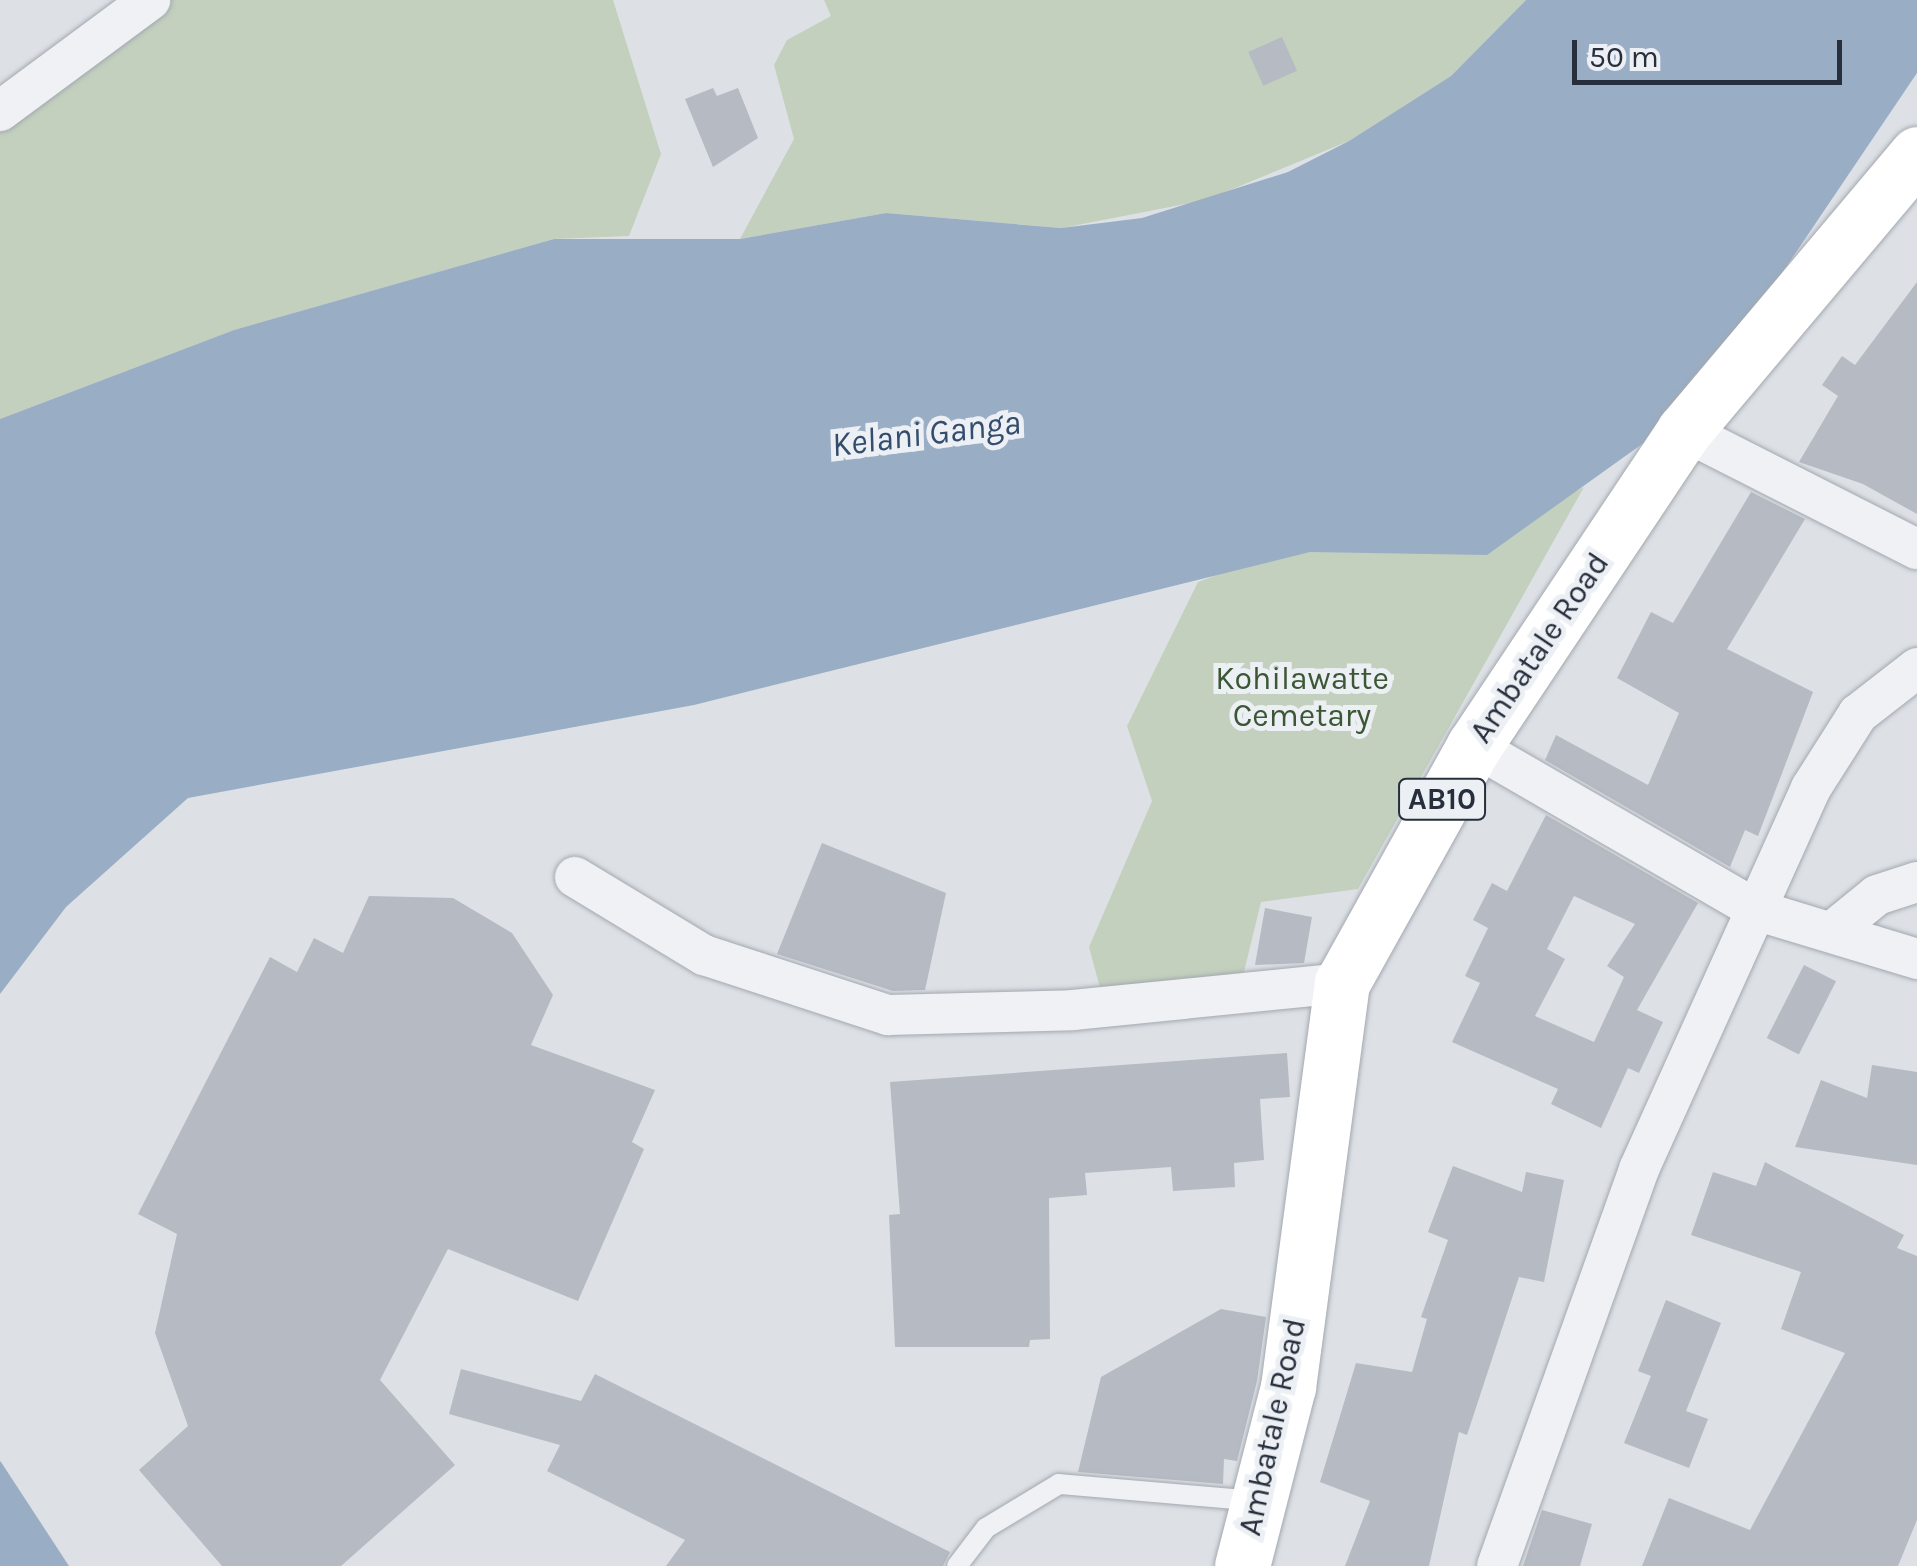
<!DOCTYPE html>
<html>
<head>
<meta charset="utf-8">
<style>
  body { margin:0 }
  #map { position:relative; width:1917px; height:1566px; overflow:hidden; background:#dde1e6; font-family:Karla,sans-serif }
  div>[style] { position:absolute }
  .green>* { inset:0; background:#c3d0be }
  .water>* { inset:0; background:#99aec5 }
  .building>* { inset:0; background:#b5bac3; transform-origin:0 0 }
  .roads { filter:drop-shadow(0 0 2px #a3a8b0) drop-shadow(0 0 2px #a3a8b0) }
  .service>* { height:20px; margin:-10px; padding:0 10px; transform-origin:10px; border-radius:10px; background:#eff1f5 }
  .minor>* { height:40px; margin:-20px; padding:0 20px; transform-origin:20px; border-radius:20px; background:#eff1f5 }
  .primary>* { height:55px; margin:-27.5px; padding:0 27.5px; transform-origin:27.5px; border-radius:27.5px; background:#fff }
  span { translate:-50% -50%; white-space:nowrap; text-align:center; line-height:1.15; -webkit-text-stroke:10px #eceff4; paint-order:stroke }
  .shield-label span { padding:2px 8px; background:#eceff4; border:2px solid; border-radius:8px; -webkit-text-stroke-width:0 }
  .shield-label { font-size:30px; color:#272f3c; font-weight:700 }
  .street-label { font-size:32px; color:#272f3c }
  .park-label { font-size:32px; color:#3b5735 }
  .water-label { font-size:35px; color:#344d6d; font-style:italic }
  .scale { position:absolute; left:1572px; top:40px; width:270px; height:45px; box-sizing:border-box; border:5px solid #272f3c; border-top:0; padding-left:12px; font-size:30px; line-height:35px; white-space:nowrap; color:#272f3c; -webkit-text-stroke:8px #eceff4; paint-order:stroke }
</style>
</head>
<body>
<div id="map">
  <div class="green">
    <i style="clip-path:polygon(150px 0,613px 0,661px 154px,629px 236px,554px 239px,234px 330px,0 419px,0 111px)"></i>
    <i style="clip-path:polygon(824px 0,1526px 0,1451px 76px,1349px 141px,1206px 200px,1062px 228px,886px 213px,740px 239px,794px 139px,774px 65px,787px 40px,831px 16px)"></i>
    <i style="clip-path:polygon(1584px 487px,1358px 889px,1261px 902px,1243px 976px,1100px 988px,1089px 947px,1152px 801px,1127px 726px,1198px 582px,1303px 543px,1478px 543px)"></i>
  </div>
  <div class="water">
    <i style="clip-path:polygon(1526px 0,1917px 0,1917px 73px,1749px 322px,1645px 442px,1487px 555px,1310px 552px,694px 705px,188px 798px,66px 907px,0 994px,0 419px,234px 330px,554px 239px,740px 239px,886px 213px,1061px 228px,1142px 218px,1288px 172px,1349px 141px,1451px 76px)"></i>
    <i style="clip-path:polygon(0 1461px,1px 1462px,69px 1566px,0 1566px)"></i>
  </div>
  <div class="building">
    <i style="left:1282px;top:37px;width:37px;height:37px;rotate:66deg"></i>
    <i style="clip-path:polygon(713px 88px,717px 96px,738px 88px,758px 138px,713px 167px,685px 99px)"></i>
    <i style="clip-path:polygon(1917px 282px,1917px 514px,1863px 484px,1799px 462px,1838px 396px,1822px 385px,1842px 356px,1855px 365px)"></i>
    <i style="clip-path:polygon(1751px 492px,1805px 519px,1727px 649px,1813px 692px,1758px 836px,1745px 830px,1730px 867px,1545px 760px,1556px 735px,1648px 785px,1679px 713px,1617px 678px,1651px 612px,1673px 623px)"></i>
    <i style="clip-path:polygon(evenodd,1546px 815px,1698px 903px,1637px 1010px,1663px 1022px,1639px 1073px,1628px 1068px,1601px 1128px,1551px 1104px,1558px 1089px,1452px 1042px,1480px 983px,1465px 976px,1488px 928px,1473px 920px,1492px 883px,1507px 891px,1546px 815px,1574px 896px,1635px 924px,1607px 966px,1624px 977px,1594px 1042px,1535px 1016px,1565px 959px,1547px 949px,1574px 896px)"></i>
    <i style="clip-path:polygon(822px 843px,946px 893px,925px 990px,893px 991px,777px 954px)"></i>
    <i style="clip-path:polygon(369px 896px,453px 898px,512px 933px,553px 995px,531px 1045px,655px 1090px,632px 1142px,644px 1149px,578px 1301px,448px 1249px,380px 1380px,455px 1465px,341px 1566px,222px 1566px,139px 1470px,188px 1426px,155px 1333px,177px 1234px,138px 1214px,270px 957px,297px 972px,314px 938px,343px 953px)"></i>
    <i style="clip-path:polygon(1265px 908px,1312px 917px,1304px 963px,1255px 965px)"></i>
    <i style="left:1804px;top:965px;width:36px;height:82px;rotate:27deg"></i>
    <i style="clip-path:polygon(1287px 1053px,1290px 1097px,1260px 1099px,1264px 1160px,1234px 1163px,1235px 1187px,1173px 1191px,1171px 1167px,1085px 1173px,1087px 1195px,1049px 1198px,1050px 1339px,1030px 1340px,1029px 1347px,895px 1347px,889px 1215px,900px 1214px,890px 1082px)"></i>
    <i style="clip-path:polygon(1872px 1065px,1917px 1072px,1917px 1165px,1795px 1147px,1821px 1080px,1867px 1098px)"></i>
    <i style="clip-path:polygon(1765px 1162px,1904px 1235px,1897px 1248px,1917px 1256px,1917px 1520px,1898px 1566px,1642px 1566px,1669px 1498px,1750px 1530px,1845px 1353px,1781px 1329px,1801px 1272px,1691px 1235px,1713px 1172px,1756px 1186px)"></i>
    <i style="clip-path:polygon(1453px 1166px,1522px 1192px,1526px 1172px,1564px 1180px,1544px 1282px,1519px 1277px,1467px 1435px,1459px 1432px,1429px 1566px,1345px 1566px,1370px 1501px,1320px 1482px,1356px 1363px,1412px 1372px,1427px 1319px,1421px 1317px,1448px 1240px,1428px 1232px)"></i>
    <i style="clip-path:polygon(1666px 1300px,1721px 1323px,1686px 1411px,1708px 1419px,1689px 1468px,1624px 1443px,1651px 1376px,1638px 1371px)"></i>
    <i style="clip-path:polygon(1221px 1309px,1266px 1317px,1257px 1381px,1237px 1461px,1224px 1459px,1223px 1484px,1078px 1472px,1101px 1377px)"></i>
    <i style="clip-path:polygon(461px 1369px,581px 1401px,595px 1374px,950px 1552px,943px 1566px,666px 1566px,685px 1540px,547px 1471px,560px 1445px,449px 1414px)"></i>
    <i style="clip-path:polygon(1542px 1510px,1592px 1524px,1580px 1566px,1523px 1566px)"></i>
  </div>
  <div class="roads">
    <div class="service">
      <i style="left:957px;top:1566px;width:48px;rotate:-52.7deg"></i>
      <i style="left:986px;top:1528px;width:85px;rotate:-31.1deg"></i>
      <i style="left:1059px;top:1484px;width:199px;rotate:4.9deg"></i>
    </div>
    <div class="minor">
      <i style="left:0;top:111px;width:187px;rotate:-36.5deg"></i>
      <i style="left:1684px;top:431px;width:261px;rotate:26.9deg"></i>
      <i style="left:1474px;top:746px;width:329px;rotate:30.1deg"></i>
      <i style="left:1759px;top:911px;width:165px;rotate:16.9deg"></i>
      <i style="left:575px;top:877px;width:151px;rotate:31.2deg"></i>
      <i style="left:704px;top:955px;width:194px;rotate:18.1deg"></i>
      <i style="left:888px;top:1015px;width:185px;rotate:-1.5deg"></i>
      <i style="left:1073px;top:1010px;width:270px;rotate:-5.7deg"></i>
      <i style="left:1834px;top:930px;width:55px;rotate:-39.1deg"></i>
      <i style="left:1877px;top:895px;width:42px;rotate:-18deg"></i>
      <i style="left:1497px;top:1566px;width:422px;rotate:-70.3deg"></i>
      <i style="left:1639px;top:1169px;width:418px;rotate:-65.7deg"></i>
      <i style="left:1811px;top:788px;width:88px;rotate:-57.6deg"></i>
      <i style="left:1858px;top:714px;width:75px;rotate:-37.9deg"></i>
    </div>
    <div class="primary">
      <i style="left:1242px;top:1566px;width:185px;rotate:-75.6deg"></i>
      <i style="left:1288px;top:1387px;width:408px;rotate:-82.4deg"></i>
      <i style="left:1342px;top:983px;width:271px;rotate:-60.9deg"></i>
      <i style="left:1474px;top:746px;width:379px;rotate:-56.3deg"></i>
      <i style="left:1684px;top:431px;width:362px;rotate:-49.9deg"></i>
    </div>
  </div>
  <div class="shield-label">
    <span style="left:1442px;top:799px">AB10</span>
  </div>
  <div class="street-label">
    <span style="left:1540px;top:648px;rotate:-56deg">Ambatale Road</span>
    <span style="left:1273px;top:1427px;rotate:-78deg">Ambatale Road</span>
  </div>
  <div class="park-label">
    <span style="left:1302px;top:698px">Kohilawatte<br>Cemetary</span>
  </div>
  <div class="water-label">
    <span style="left:926px;top:434px;rotate:-7deg">Kelani Ganga</span>
  </div>
  <div class="scale">50 m</div>
</div>
</body>
</html>
